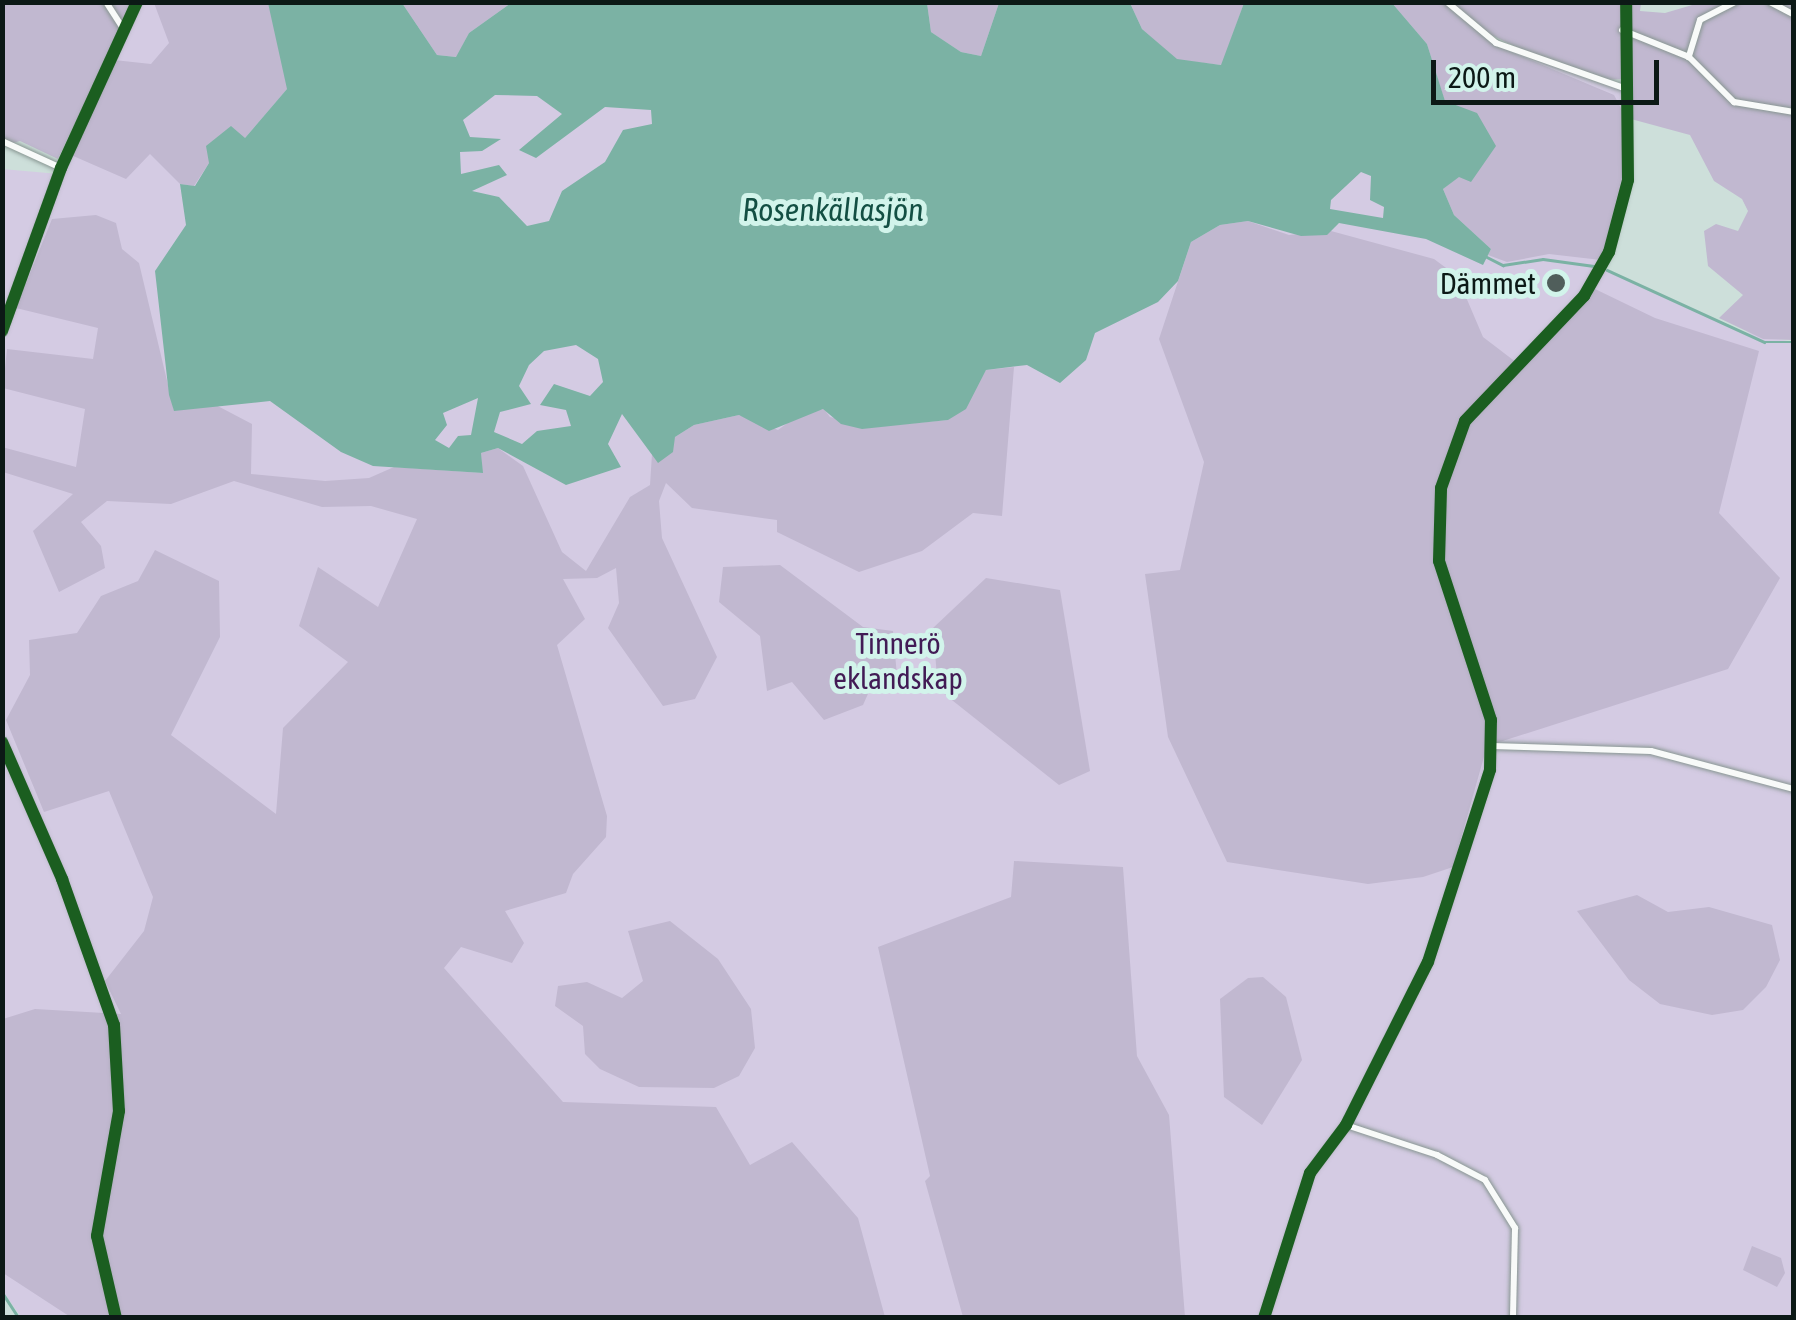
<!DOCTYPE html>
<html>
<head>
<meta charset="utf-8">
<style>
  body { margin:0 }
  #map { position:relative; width:1796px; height:1320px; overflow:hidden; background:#cddfda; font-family:"Asap Condensed",sans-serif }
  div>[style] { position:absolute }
  .green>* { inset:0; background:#d4cbe3 }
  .forest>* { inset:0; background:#c1b8d0 }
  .water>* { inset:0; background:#7bb2a4 }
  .stream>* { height:2.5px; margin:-1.25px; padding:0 1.25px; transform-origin:1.25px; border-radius:1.25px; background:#7bb2a4 }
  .roads { filter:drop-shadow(0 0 2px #889692) drop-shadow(0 0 2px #889692) }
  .minor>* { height:6px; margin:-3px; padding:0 3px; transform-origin:3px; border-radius:3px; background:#f8faf9 }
  .cycleway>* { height:12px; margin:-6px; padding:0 6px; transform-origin:6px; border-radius:6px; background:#1b5e20 }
  .dots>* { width:28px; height:28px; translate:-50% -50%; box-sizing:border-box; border:5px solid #d2f4eb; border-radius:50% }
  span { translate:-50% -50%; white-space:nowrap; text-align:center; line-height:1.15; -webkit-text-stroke:10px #d2f4eb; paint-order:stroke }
  .poi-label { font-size:30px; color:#0c1916 }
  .right { translate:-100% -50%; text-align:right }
  .park-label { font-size:30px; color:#421b55 }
  .water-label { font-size:32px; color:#134f43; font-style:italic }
  .frame { position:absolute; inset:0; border:5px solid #0c1916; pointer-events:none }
  .scale { position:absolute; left:1431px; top:60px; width:228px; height:45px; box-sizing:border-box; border:5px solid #0c1916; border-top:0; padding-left:12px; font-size:30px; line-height:35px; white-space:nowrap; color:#0c1916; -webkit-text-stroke:8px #d2f4eb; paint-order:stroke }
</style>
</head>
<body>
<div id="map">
  <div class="green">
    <i style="clip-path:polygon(106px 3px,1446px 3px,1497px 43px,1624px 87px,1627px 181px,1602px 268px,1744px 332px,1793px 342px,1793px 1317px,21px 1317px,2px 1290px,2px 169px,59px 174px,121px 31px)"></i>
  </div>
  <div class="forest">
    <i style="clip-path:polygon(2px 3px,132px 3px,58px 159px,20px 141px,3px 146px)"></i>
    <i style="clip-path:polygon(154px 3px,268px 3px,279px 37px,288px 88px,245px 138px,209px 163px,194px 186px,180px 184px,150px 154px,126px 179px,71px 155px,114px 60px,151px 64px,169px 43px)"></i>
    <i style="clip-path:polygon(402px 3px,511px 3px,469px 33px,457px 57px,437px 55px)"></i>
    <i style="clip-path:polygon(927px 3px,999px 3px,981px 56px,961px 52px,931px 32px)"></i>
    <i style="clip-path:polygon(1130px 3px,1244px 3px,1222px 65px,1177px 60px,1142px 29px)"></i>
    <i style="clip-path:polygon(1392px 3px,1443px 3px,1495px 45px,1614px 95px,1623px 112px,1626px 162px,1601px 260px,1549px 254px,1507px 262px,1488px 255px,1491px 249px,1454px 215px,1443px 189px,1459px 176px,1477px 114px,1445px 102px,1427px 44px)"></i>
    <i style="clip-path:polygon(1451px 3px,1641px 3px,1640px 11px,1665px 13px,1699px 3px,1793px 3px,1793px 340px,1763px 339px,1719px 318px,1743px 295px,1708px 266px,1704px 231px,1716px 224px,1738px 231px,1748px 211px,1742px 199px,1714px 181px,1690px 135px,1631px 119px,1627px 79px,1600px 80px,1537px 57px,1481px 30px)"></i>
    <i style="clip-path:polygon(96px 215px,116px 223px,122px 249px,139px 263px,174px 410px,212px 403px,252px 424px,251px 474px,325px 481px,369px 478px,394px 467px,482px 473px,481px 453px,498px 448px,523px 466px,562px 552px,586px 571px,630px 497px,650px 485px,652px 454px,658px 462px,675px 437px,694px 425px,739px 415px,778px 430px,801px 413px,824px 409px,830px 417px,873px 427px,948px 420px,986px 370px,1014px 367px,1002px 516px,973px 513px,922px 551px,859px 572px,777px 532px,777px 520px,692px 508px,666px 483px,659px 501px,662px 538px,717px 657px,695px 699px,663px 706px,608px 628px,619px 603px,616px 568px,597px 578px,563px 579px,585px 619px,557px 645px,607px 816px,606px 837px,573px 874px,566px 893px,505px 911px,524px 943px,512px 963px,461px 947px,444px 968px,563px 1102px,716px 1107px,750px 1165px,792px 1142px,858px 1218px,885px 1317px,72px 1318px,3px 1273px,3px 1019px,35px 1009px,121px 1014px,105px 981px,144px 931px,153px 897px,109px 791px,44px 812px,6px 720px,30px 675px,29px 640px,77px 633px,101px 596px,138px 581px,155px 550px,219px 581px,220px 637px,171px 735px,276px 814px,283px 728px,348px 662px,299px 626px,318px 567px,378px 607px,417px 519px,371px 506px,322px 507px,234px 481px,171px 504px,107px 501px,81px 522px,101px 546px,105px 568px,59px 592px,33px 531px,73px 494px,3px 472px,2px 447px,76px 467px,85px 409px,3px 388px,7px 349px,93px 359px,98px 328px,16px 308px,52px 219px)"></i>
    <i style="clip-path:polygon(1248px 221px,1289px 235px,1331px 231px,1434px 259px,1457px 276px,1483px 337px,1521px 366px,1595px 289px,1655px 318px,1759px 351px,1719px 513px,1780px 578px,1728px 669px,1487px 746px,1453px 867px,1423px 877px,1368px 884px,1227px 862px,1168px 737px,1145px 574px,1180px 570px,1204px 462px,1159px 339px,1191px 242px,1220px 225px)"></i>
    <i style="clip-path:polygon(780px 565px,863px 627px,893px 631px,897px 676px,876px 676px,863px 705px,824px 720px,792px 682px,767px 691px,760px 636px,719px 602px,723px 567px)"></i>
    <i style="clip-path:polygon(986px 578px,1060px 590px,1090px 771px,1059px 785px,938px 689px,933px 628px)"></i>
    <i style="clip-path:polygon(1014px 861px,1123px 867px,1137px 1056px,1169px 1115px,1185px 1317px,963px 1317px,925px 1181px,930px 1176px,878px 947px,1011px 897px)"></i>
    <i style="clip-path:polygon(1637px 895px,1668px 912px,1709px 907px,1772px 925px,1780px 960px,1766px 987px,1743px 1010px,1712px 1015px,1660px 1004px,1629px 980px,1577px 911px)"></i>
    <i style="clip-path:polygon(670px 921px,718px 959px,751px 1009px,755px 1048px,739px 1076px,714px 1088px,639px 1087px,600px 1069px,585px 1054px,583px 1026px,555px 1006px,558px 986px,587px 982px,622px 998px,643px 981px,628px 931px)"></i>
    <i style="clip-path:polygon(1263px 977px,1286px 997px,1302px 1060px,1262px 1125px,1224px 1097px,1220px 999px,1248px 978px)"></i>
    <i style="clip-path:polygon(1752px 1246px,1781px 1258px,1785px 1273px,1777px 1287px,1743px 1270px)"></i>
  </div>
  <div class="water">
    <i style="clip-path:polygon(evenodd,268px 3px,402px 3px,437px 55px,456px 57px,469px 33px,511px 3px,927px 3px,931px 32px,961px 52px,981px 56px,999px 3px,1130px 3px,1142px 29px,1177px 59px,1221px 65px,1244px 3px,1392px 3px,1427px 44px,1445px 101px,1477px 113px,1496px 146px,1471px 182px,1459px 177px,1443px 189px,1454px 215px,1491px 249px,1483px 265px,1426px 239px,1339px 223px,1327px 235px,1301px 236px,1248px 221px,1220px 225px,1191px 242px,1178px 281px,1158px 302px,1095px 333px,1086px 360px,1060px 383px,1027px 365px,986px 370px,966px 409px,948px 420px,862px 429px,841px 424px,823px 409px,769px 431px,739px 415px,694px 425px,675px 437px,673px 452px,658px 463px,622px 414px,608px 444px,621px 467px,566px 485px,498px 448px,481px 453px,483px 473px,373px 466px,341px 452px,270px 401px,174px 411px,169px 395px,155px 271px,186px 225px,180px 184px,195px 186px,209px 163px,206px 146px,231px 126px,245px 138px,287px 89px,268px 3px,495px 95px,537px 96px,562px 114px,519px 150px,536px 158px,605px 107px,651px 110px,652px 124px,623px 130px,605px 162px,562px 191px,549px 221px,527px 226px,499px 197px,472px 191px,507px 175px,499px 165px,461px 174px,460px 152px,482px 151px,501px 139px,470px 137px,463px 120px,495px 95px,268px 3px,1361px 172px,1371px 176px,1370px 200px,1384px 207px,1383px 218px,1330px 209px,1331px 200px,1361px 172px,268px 3px,576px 345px,598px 359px,603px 382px,590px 396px,554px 384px,540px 405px,566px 410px,571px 426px,537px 431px,522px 444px,494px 432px,500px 412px,531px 404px,519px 386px,529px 365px,544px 351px,576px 345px,268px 3px,478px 398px,471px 435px,458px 436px,449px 448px,435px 440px,447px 425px,443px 413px,478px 398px)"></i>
  </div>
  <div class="stream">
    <i style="left:1487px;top:257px;width:18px;rotate:27deg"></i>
    <i style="left:1503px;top:265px;width:40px;rotate:-8.5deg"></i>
    <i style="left:1543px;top:259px;width:51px;rotate:7.8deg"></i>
    <i style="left:1607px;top:270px;width:173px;rotate:24.6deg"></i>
    <i style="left:1764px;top:342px;width:30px"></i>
    <i style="left:2px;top:1292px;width:31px;rotate:57deg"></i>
  </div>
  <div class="roads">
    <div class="minor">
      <i style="left:106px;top:2px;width:31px;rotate:57deg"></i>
      <i style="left:1447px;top:2px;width:64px;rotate:39.9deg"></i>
      <i style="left:1496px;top:43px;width:136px;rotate:19.4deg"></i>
      <i style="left:1735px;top:2px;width:39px;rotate:153deg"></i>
      <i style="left:1700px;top:20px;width:39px;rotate:107deg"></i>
      <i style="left:1689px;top:57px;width:64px;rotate:45deg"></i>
      <i style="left:1734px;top:102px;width:61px;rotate:9.5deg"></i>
      <i style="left:1770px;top:2px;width:27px;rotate:28deg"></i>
      <i style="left:1622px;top:30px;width:72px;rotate:21.9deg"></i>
      <i style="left:2px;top:141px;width:65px;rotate:24.6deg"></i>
      <i style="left:2px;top:331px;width:173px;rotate:-70.1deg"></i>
      <i style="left:61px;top:168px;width:183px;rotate:-65.4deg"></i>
      <i style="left:2px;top:742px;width:150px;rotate:66.3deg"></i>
      <i style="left:62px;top:879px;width:155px;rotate:70.4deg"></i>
      <i style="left:114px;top:1025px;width:86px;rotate:86.7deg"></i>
      <i style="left:119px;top:1111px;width:127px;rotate:100deg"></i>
      <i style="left:97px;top:1236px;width:84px;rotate:77deg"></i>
      <i style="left:1493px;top:746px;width:158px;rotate:1.8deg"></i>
      <i style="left:1651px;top:751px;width:148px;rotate:14.9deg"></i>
      <i style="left:1346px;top:1125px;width:96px;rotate:18.2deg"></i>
      <i style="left:1437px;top:1155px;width:54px;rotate:27.5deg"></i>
      <i style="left:1485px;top:1180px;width:57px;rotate:58deg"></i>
      <i style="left:1515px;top:1228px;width:90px;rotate:91.3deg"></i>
      <i style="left:1264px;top:1318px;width:152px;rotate:-72.4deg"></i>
      <i style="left:1310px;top:1173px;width:60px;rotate:-53.1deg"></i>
      <i style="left:1346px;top:1125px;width:182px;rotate:-63.3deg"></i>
      <i style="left:1428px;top:962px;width:202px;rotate:-72.1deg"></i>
      <i style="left:1490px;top:770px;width:50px;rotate:-88.9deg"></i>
      <i style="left:1491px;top:720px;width:167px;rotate:-108.1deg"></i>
      <i style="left:1439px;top:561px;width:73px;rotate:-88.4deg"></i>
      <i style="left:1441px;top:488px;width:71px;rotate:-70.3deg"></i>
      <i style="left:1465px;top:421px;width:173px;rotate:-46.4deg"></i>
      <i style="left:1584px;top:296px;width:51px;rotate:-60.4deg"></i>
      <i style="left:1609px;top:252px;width:74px;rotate:-75.2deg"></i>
      <i style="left:1628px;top:180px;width:178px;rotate:-90.6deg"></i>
    </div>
  </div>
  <div class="cycleway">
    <i style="left:2px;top:331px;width:173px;rotate:-70.1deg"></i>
    <i style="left:61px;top:168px;width:183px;rotate:-65.4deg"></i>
    <i style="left:2px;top:742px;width:150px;rotate:66.3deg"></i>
    <i style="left:62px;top:879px;width:155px;rotate:70.4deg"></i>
    <i style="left:114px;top:1025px;width:86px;rotate:86.7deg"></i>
    <i style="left:119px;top:1111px;width:127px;rotate:100deg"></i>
    <i style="left:97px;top:1236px;width:84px;rotate:77deg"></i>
    <i style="left:1264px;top:1318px;width:152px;rotate:-72.4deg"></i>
    <i style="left:1310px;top:1173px;width:60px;rotate:-53.1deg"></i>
    <i style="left:1346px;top:1125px;width:182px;rotate:-63.3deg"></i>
    <i style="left:1428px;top:962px;width:202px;rotate:-72.1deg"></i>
    <i style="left:1490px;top:770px;width:50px;rotate:-88.9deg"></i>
    <i style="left:1491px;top:720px;width:167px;rotate:-108.1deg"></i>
    <i style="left:1439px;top:561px;width:73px;rotate:-88.4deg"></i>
    <i style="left:1441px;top:488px;width:71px;rotate:-70.3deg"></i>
    <i style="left:1465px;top:421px;width:173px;rotate:-46.4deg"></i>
    <i style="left:1584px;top:296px;width:51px;rotate:-60.4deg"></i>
    <i style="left:1609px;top:252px;width:74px;rotate:-75.2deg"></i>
    <i style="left:1628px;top:180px;width:178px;rotate:-90.6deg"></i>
  </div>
  <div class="dots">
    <i style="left:1556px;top:283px;background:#505e5b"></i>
  </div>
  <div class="poi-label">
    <span class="right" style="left:1536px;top:283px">Dämmet</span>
  </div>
  <div class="park-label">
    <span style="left:898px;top:660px">Tinnerö<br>eklandskap</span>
  </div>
  <div class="water-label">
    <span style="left:833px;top:210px">Rosenkällasjön</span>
  </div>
  <div class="frame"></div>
  <div class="scale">200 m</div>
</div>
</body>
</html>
